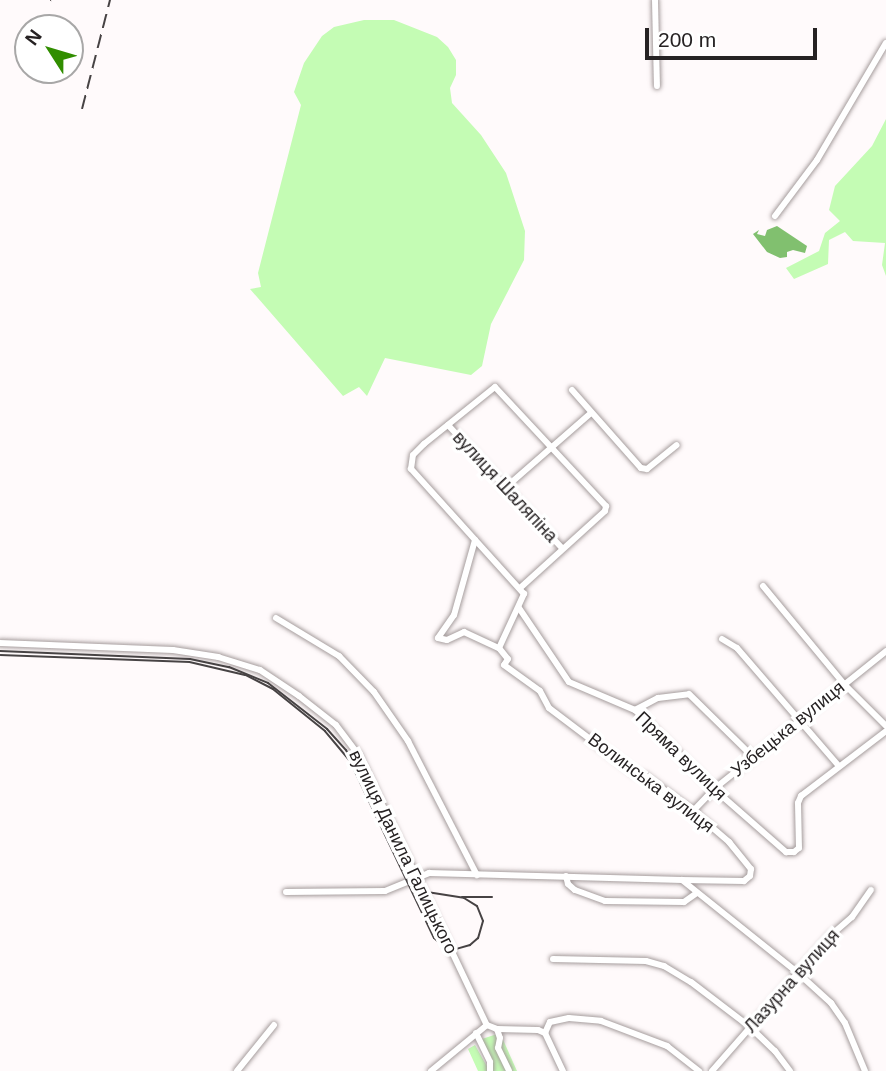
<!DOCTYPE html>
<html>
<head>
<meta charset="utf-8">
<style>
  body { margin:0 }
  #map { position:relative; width:886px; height:1071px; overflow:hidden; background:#fffafb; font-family:Arial,sans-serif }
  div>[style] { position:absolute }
  .green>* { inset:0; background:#c4fcb4 }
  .water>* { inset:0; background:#81c06f }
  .roads { filter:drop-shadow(0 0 2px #a69d9d) drop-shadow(0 0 2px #a69d9d) }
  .minor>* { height:6px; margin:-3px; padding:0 3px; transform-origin:3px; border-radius:3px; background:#fff }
  .tram>* { height:2px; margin:-1px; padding:0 1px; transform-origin:1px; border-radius:1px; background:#474344 }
  .rail>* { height:2px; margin-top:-1px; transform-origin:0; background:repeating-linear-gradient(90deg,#474344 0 14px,transparent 0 21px) }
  span { translate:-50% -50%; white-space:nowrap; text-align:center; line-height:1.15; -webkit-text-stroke:7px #fff; paint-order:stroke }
  .street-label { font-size:18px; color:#262223 }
  .north { position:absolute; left:14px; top:14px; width:70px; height:70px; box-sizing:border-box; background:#fff; border:2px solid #a8a7a7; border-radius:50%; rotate:307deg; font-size:19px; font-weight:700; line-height:28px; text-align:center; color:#262223 }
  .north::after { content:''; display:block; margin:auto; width:24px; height:32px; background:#318e00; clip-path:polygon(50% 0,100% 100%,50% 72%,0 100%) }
  .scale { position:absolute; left:645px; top:28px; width:172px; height:32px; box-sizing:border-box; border:4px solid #262223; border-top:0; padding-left:9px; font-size:21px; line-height:24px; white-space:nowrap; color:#262223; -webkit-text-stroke:5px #fff; paint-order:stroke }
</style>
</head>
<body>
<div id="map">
  <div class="green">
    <i style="clip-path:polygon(364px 20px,394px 20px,437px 37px,448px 47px,456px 60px,456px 75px,450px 88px,452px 103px,481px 135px,506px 173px,525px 231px,524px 260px,491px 324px,482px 366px,471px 375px,385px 358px,367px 396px,359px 387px,343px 396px,250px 289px,261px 287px,258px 273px,301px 105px,294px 92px,304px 63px,322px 36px,334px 27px)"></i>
    <i style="clip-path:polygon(886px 119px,886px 276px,882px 265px,885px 243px,853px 241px,845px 232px,829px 240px,828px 264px,794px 279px,786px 268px,819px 251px,825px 233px,840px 221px,829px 210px,835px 186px,872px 146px)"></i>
    <i style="clip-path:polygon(500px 1033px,517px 1071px,478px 1071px,468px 1049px,475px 1045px,489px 1070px,482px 1039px)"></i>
  </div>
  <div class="water">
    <i style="clip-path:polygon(777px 226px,807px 246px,805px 253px,793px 250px,787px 252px,787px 257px,780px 258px,767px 252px,753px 234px,759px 230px,757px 234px,765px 236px,767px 230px)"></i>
  </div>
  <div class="roads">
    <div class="minor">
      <i style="left:655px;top:0;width:86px;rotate:88.7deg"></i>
      <i style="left:775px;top:216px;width:70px;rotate:-53.1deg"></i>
      <i style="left:817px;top:160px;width:136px;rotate:-59.5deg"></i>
      <i style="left:572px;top:390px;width:104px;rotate:48.5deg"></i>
      <i style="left:641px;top:468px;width:6px;rotate:9deg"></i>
      <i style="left:647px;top:469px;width:38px;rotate:-39deg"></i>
      <i style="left:448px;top:425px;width:168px;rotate:47.2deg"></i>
      <i style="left:505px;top:488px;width:114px;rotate:-41.1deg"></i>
      <i style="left:475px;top:540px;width:78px;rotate:105.6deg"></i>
      <i style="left:454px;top:615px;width:28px;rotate:125deg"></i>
      <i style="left:438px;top:638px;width:9px;rotate:13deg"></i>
      <i style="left:447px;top:640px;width:19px;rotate:-25deg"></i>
      <i style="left:464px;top:632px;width:38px;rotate:25deg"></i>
      <i style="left:499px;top:648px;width:60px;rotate:-65.2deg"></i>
      <i style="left:524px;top:594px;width:169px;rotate:-132.1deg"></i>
      <i style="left:411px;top:469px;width:14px;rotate:-82deg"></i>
      <i style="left:413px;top:455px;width:16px;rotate:-45deg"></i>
      <i style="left:424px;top:444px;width:91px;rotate:-38.8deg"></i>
      <i style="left:495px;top:387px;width:163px;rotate:47deg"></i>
      <i style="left:606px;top:506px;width:5px;rotate:101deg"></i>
      <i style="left:605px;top:511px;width:115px;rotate:137.8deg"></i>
      <i style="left:763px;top:586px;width:127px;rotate:50.4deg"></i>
      <i style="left:844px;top:684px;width:59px;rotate:45deg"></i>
      <i style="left:519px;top:608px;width:89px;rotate:56deg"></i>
      <i style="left:569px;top:682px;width:72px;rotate:23deg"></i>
      <i style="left:635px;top:710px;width:112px;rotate:45deg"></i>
      <i style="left:714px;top:789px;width:96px;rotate:41.2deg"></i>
      <i style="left:786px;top:852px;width:8px"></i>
      <i style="left:794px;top:852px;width:6px;rotate:-39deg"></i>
      <i style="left:799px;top:848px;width:45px;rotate:-91.3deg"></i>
      <i style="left:798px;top:803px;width:8px;rotate:-67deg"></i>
      <i style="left:801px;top:796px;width:107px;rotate:-37.4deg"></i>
      <i style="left:276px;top:618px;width:74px;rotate:31.1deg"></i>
      <i style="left:339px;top:656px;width:50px;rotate:45.8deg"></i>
      <i style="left:374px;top:692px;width:60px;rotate:55.2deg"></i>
      <i style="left:408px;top:741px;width:151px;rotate:62.8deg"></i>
      <i style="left:722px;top:639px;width:17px;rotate:31deg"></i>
      <i style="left:737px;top:648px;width:156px;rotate:49.2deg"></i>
      <i style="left:0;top:643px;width:173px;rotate:2.3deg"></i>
      <i style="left:173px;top:650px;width:46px;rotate:8.8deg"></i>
      <i style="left:218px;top:657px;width:44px;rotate:17.2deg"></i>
      <i style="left:260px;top:670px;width:47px;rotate:33.7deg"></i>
      <i style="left:299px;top:696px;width:47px;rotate:38.1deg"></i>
      <i style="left:336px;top:725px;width:39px;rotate:53deg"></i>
      <i style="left:359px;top:756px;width:298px;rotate:64.6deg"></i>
      <i style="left:499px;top:648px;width:14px;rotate:51deg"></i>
      <i style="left:508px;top:659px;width:7px;rotate:124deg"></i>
      <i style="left:504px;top:665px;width:44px;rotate:35.8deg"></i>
      <i style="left:540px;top:691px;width:19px;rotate:62deg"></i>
      <i style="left:549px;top:708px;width:108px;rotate:37.1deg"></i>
      <i style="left:635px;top:773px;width:10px;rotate:17deg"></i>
      <i style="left:645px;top:776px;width:59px;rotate:36.1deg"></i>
      <i style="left:693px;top:811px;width:48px;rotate:40.7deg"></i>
      <i style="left:729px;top:842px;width:35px;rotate:51deg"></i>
      <i style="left:751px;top:869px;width:7px;rotate:98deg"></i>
      <i style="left:750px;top:876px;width:8px;rotate:140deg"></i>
      <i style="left:744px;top:881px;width:62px;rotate:-179.1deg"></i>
      <i style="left:635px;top:710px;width:26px;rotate:-28deg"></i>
      <i style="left:658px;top:698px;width:31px;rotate:-7deg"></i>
      <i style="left:689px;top:694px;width:90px;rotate:44.5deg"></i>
      <i style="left:693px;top:811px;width:30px;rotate:-46deg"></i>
      <i style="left:714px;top:789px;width:221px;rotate:-38.7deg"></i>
      <i style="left:566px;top:876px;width:8px;rotate:76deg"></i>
      <i style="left:568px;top:884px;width:9px;rotate:41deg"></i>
      <i style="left:575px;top:890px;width:32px;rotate:20deg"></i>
      <i style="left:605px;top:901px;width:79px;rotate:0.7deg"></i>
      <i style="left:684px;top:902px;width:16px;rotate:-35deg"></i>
      <i style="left:286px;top:892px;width:99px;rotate:-0.6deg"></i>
      <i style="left:385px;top:891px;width:48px;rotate:-22.2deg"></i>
      <i style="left:429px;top:873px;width:253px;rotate:1.6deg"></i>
      <i style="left:682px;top:880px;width:149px;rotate:38.7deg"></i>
      <i style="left:798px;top:973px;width:45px;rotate:42.3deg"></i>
      <i style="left:831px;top:1003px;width:24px;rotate:55deg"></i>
      <i style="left:845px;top:1023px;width:52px;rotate:67.4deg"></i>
      <i style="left:553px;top:959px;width:93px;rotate:1.2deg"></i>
      <i style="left:646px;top:961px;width:19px;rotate:16deg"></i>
      <i style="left:664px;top:966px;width:31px;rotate:31deg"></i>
      <i style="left:691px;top:982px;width:74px;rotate:37.3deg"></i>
      <i style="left:750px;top:1027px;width:35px;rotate:44deg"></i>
      <i style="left:775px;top:1051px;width:25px;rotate:53deg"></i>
      <i style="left:487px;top:1025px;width:11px;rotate:22deg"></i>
      <i style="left:497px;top:1029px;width:41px;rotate:1.4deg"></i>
      <i style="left:538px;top:1030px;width:8px;rotate:23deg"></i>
      <i style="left:545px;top:1033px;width:42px;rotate:64.7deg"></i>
      <i style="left:497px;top:1029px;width:9px;rotate:72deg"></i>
      <i style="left:500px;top:1038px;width:10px;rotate:101deg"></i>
      <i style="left:498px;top:1048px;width:25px;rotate:64deg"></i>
      <i style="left:476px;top:1033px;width:32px;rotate:64deg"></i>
      <i style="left:490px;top:1062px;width:9px;rotate:90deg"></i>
      <i style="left:545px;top:1033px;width:12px;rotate:-66deg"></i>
      <i style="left:550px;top:1022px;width:19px;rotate:-12deg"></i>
      <i style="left:569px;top:1018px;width:32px;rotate:5deg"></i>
      <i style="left:601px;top:1021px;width:71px;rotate:20.7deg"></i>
      <i style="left:667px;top:1046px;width:41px;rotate:38deg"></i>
      <i style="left:237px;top:1071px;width:59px;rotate:-51.2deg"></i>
      <i style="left:431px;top:1071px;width:72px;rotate:-39.4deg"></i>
      <i style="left:712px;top:1071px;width:179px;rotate:-48.8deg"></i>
      <i style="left:830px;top:936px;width:29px;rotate:-41deg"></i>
      <i style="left:852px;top:917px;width:33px;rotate:-55deg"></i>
    </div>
  </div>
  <div class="tram">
    <i style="left:0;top:651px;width:190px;rotate:2.4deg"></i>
    <i style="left:190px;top:659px;width:40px;rotate:12deg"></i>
    <i style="left:229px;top:667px;width:42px;rotate:22.3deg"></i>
    <i style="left:268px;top:683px;width:75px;rotate:37.9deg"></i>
    <i style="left:327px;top:729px;width:28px;rotate:48deg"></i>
    <i style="left:346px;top:750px;width:149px;rotate:63.3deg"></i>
    <i style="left:413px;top:883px;width:17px;rotate:33deg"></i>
    <i style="left:427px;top:892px;width:37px;rotate:9deg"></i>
    <i style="left:464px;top:898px;width:15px;rotate:32deg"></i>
    <i style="left:477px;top:906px;width:16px;rotate:68deg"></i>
    <i style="left:483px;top:921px;width:18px;rotate:106deg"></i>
    <i style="left:478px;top:938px;width:11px;rotate:139deg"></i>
    <i style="left:470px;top:945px;width:15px;rotate:164deg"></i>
    <i style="left:456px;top:949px;width:13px;rotate:-167deg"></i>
    <i style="left:443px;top:946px;width:12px;rotate:-138deg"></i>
    <i style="left:434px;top:938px;width:196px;rotate:-115.4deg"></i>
    <i style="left:350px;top:761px;width:39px;rotate:-130deg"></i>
    <i style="left:325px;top:731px;width:67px;rotate:-141.1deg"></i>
    <i style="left:273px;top:689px;width:31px;rotate:-153deg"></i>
    <i style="left:245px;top:675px;width:57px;rotate:-166.9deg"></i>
    <i style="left:189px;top:662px;width:189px;rotate:-177.9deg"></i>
    <i style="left:462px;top:897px;width:30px"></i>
  </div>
  <div class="rail">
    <i style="left:50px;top:1px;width:1px;rotate:-45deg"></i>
    <i style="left:82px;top:109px;width:113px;rotate:-75.6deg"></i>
  </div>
  <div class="street-label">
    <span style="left:505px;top:487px;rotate:47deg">вулиця Шаляпіна</span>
    <span style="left:788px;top:729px;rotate:-39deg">Узбецька вулиця</span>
    <span style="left:681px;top:756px;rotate:44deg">Пряма вулиця</span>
    <span style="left:651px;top:783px;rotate:37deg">Волинська вулиця</span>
    <span style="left:403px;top:852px;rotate:64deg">вулиця Данила Галицького</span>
    <span style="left:792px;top:981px;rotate:-48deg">Лазурна вулиця</span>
  </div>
  <div class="north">N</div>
  <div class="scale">200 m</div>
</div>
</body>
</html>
